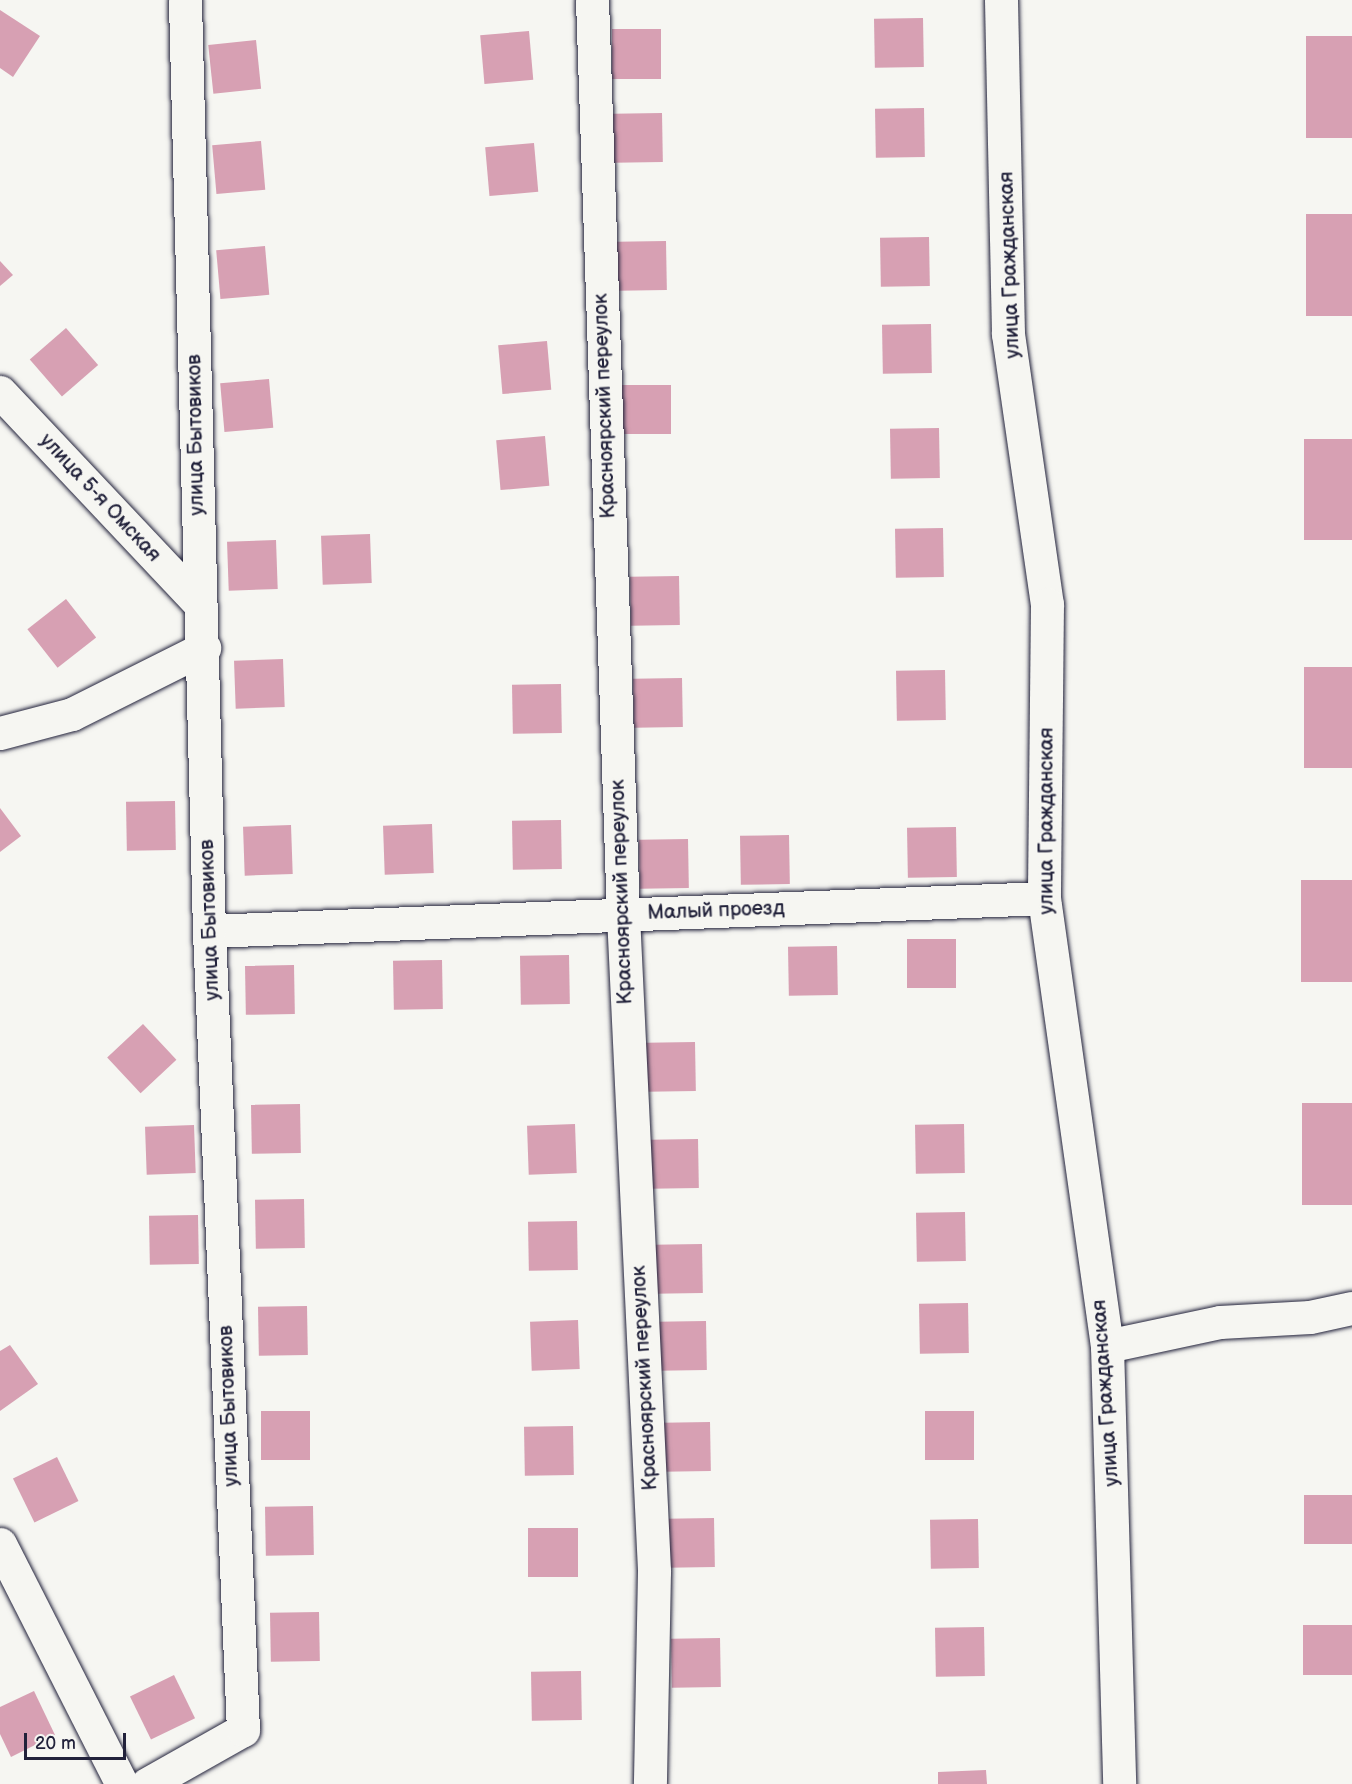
<!DOCTYPE html>
<html>
<head>
<meta charset="utf-8">
<style>
  body { margin:0 }
  #map { position:relative; width:1352px; height:1784px; overflow:hidden; background:#f6f6f2; font-family:"Balsamiq Sans",sans-serif }
  div>[style] { position:absolute }
  .building>* { inset:0; background:#d7a0b3; transform-origin:0 0 }
  .roads { filter:drop-shadow(0 0 2px #22223b) drop-shadow(0 0 2px #22223b) }
  .minor>* { height:33px; margin:-16.5px; padding:0 16.5px; transform-origin:16.5px; border-radius:16.5px; background:#f6f6f2 }
  span { translate:-50% -50%; white-space:nowrap; text-align:center; line-height:1.15; -webkit-text-stroke:4.5px #f6f6f2; paint-order:stroke }
  .street-label { font-size:20px; color:#22223b }
  .scale { position:absolute; left:24px; top:1733px; width:102px; height:27px; box-sizing:border-box; border:3px solid #22223b; border-top:0; padding-left:8px; font-size:18px; line-height:21px; white-space:nowrap; color:#22223b; -webkit-text-stroke:4px #f6f6f2; paint-order:stroke }
</style>
</head>
<body>
<div id="map">
  <div class="building">
    <i style="clip-path:polygon(0 10px,40px 36px,13px 77px,0 68px)"></i>
    <i style="left:923px;top:18px;width:49px;height:49px;rotate:89deg"></i>
    <i style="left:612px;top:29px;width:49px;height:50px"></i>
    <i style="left:529px;top:31px;width:49px;height:49px;rotate:85deg"></i>
    <i style="left:1306px;top:36px;width:46px;height:102px"></i>
    <i style="left:256px;top:40px;width:49px;height:48px;rotate:84deg"></i>
    <i style="left:924px;top:108px;width:49px;height:49px;rotate:89deg"></i>
    <i style="left:662px;top:113px;width:49px;height:49px;rotate:89deg"></i>
    <i style="left:261px;top:141px;width:49px;height:49px;rotate:85deg"></i>
    <i style="left:534px;top:143px;width:49px;height:49px;rotate:85deg"></i>
    <i style="left:1352px;top:214px;width:102px;height:46px;rotate:90deg"></i>
    <i style="left:929px;top:237px;width:49px;height:49px;rotate:89deg"></i>
    <i style="left:666px;top:241px;width:49px;height:49px;rotate:89deg"></i>
    <i style="left:265px;top:246px;width:49px;height:49px;rotate:85deg"></i>
    <i style="clip-path:polygon(0 261px,13px 275px,0 286px)"></i>
    <i style="left:931px;top:324px;width:49px;height:49px;rotate:89deg"></i>
    <i style="left:66px;top:328px;width:49px;height:48px;rotate:49deg"></i>
    <i style="left:547px;top:341px;width:49px;height:49px;rotate:85deg"></i>
    <i style="left:269px;top:379px;width:49px;height:49px;rotate:85deg"></i>
    <i style="left:671px;top:385px;width:49px;height:50px;rotate:90deg"></i>
    <i style="left:939px;top:428px;width:50px;height:49px;rotate:89deg"></i>
    <i style="left:545px;top:436px;width:50px;height:49px;rotate:85deg"></i>
    <i style="left:1352px;top:439px;width:101px;height:48px;rotate:90deg"></i>
    <i style="left:943px;top:528px;width:49px;height:48px;rotate:89deg"></i>
    <i style="left:370px;top:534px;width:49px;height:49px;rotate:88deg"></i>
    <i style="left:276px;top:540px;width:49px;height:49px;rotate:88deg"></i>
    <i style="left:679px;top:576px;width:49px;height:49px;rotate:89deg"></i>
    <i style="left:66px;top:599px;width:49px;height:49px;rotate:52deg"></i>
    <i style="left:283px;top:659px;width:48px;height:49px;rotate:88deg"></i>
    <i style="left:1352px;top:667px;width:101px;height:48px;rotate:90deg"></i>
    <i style="left:945px;top:670px;width:50px;height:49px;rotate:89deg"></i>
    <i style="left:682px;top:678px;width:49px;height:49px;rotate:89deg"></i>
    <i style="left:561px;top:684px;width:49px;height:49px;rotate:89deg"></i>
    <i style="left:175px;top:801px;width:49px;height:49px;rotate:89deg"></i>
    <i style="clip-path:polygon(0 808px,21px 836px,0 852px)"></i>
    <i style="left:561px;top:820px;width:49px;height:49px;rotate:89deg"></i>
    <i style="left:432px;top:824px;width:49px;height:49px;rotate:88deg"></i>
    <i style="left:291px;top:825px;width:49px;height:48px;rotate:88deg"></i>
    <i style="left:956px;top:827px;width:50px;height:49px;rotate:89deg"></i>
    <i style="left:789px;top:835px;width:49px;height:49px;rotate:89deg"></i>
    <i style="left:688px;top:839px;width:49px;height:49px;rotate:89deg"></i>
    <i style="left:1352px;top:880px;width:102px;height:51px;rotate:90deg"></i>
    <i style="left:907px;top:939px;width:49px;height:49px"></i>
    <i style="left:837px;top:946px;width:49px;height:49px;rotate:89deg"></i>
    <i style="left:569px;top:955px;width:49px;height:49px;rotate:89deg"></i>
    <i style="left:442px;top:960px;width:49px;height:49px;rotate:89deg"></i>
    <i style="left:294px;top:965px;width:49px;height:49px;rotate:89deg"></i>
    <i style="left:143px;top:1024px;width:49px;height:49px;rotate:47deg"></i>
    <i style="left:695px;top:1042px;width:49px;height:49px;rotate:89deg"></i>
    <i style="left:1302px;top:1103px;width:50px;height:102px"></i>
    <i style="left:300px;top:1104px;width:49px;height:49px;rotate:89deg"></i>
    <i style="left:575px;top:1124px;width:49px;height:48px;rotate:88deg"></i>
    <i style="left:964px;top:1124px;width:49px;height:49px;rotate:89deg"></i>
    <i style="left:194px;top:1125px;width:48px;height:49px;rotate:88deg"></i>
    <i style="left:698px;top:1139px;width:49px;height:49px;rotate:89deg"></i>
    <i style="left:304px;top:1199px;width:49px;height:49px;rotate:89deg"></i>
    <i style="left:965px;top:1212px;width:49px;height:49px;rotate:89deg"></i>
    <i style="left:198px;top:1215px;width:49px;height:49px;rotate:89deg"></i>
    <i style="left:577px;top:1221px;width:49px;height:49px;rotate:89deg"></i>
    <i style="left:702px;top:1244px;width:49px;height:49px;rotate:89deg"></i>
    <i style="left:968px;top:1303px;width:50px;height:49px;rotate:89deg"></i>
    <i style="left:307px;top:1306px;width:49px;height:49px;rotate:89deg"></i>
    <i style="left:578px;top:1320px;width:49px;height:48px;rotate:88deg"></i>
    <i style="left:706px;top:1321px;width:49px;height:49px;rotate:89deg"></i>
    <i style="clip-path:polygon(10px 1345px,38px 1384px,0 1411px,0 1351px)"></i>
    <i style="left:310px;top:1411px;width:49px;height:49px;rotate:90deg"></i>
    <i style="left:925px;top:1411px;width:49px;height:49px"></i>
    <i style="left:710px;top:1422px;width:49px;height:48px;rotate:89deg"></i>
    <i style="left:573px;top:1426px;width:49px;height:49px;rotate:89deg"></i>
    <i style="left:57px;top:1457px;width:49px;height:49px;rotate:64deg"></i>
    <i style="left:1304px;top:1495px;width:48px;height:49px"></i>
    <i style="left:313px;top:1506px;width:49px;height:48px;rotate:89deg"></i>
    <i style="left:714px;top:1518px;width:49px;height:48px;rotate:89deg"></i>
    <i style="left:978px;top:1519px;width:49px;height:48px;rotate:89deg"></i>
    <i style="left:578px;top:1528px;width:49px;height:50px;rotate:90deg"></i>
    <i style="left:319px;top:1612px;width:49px;height:49px;rotate:89deg"></i>
    <i style="left:1303px;top:1625px;width:49px;height:50px"></i>
    <i style="left:984px;top:1627px;width:49px;height:49px;rotate:89deg"></i>
    <i style="left:720px;top:1638px;width:49px;height:49px;rotate:89deg"></i>
    <i style="left:581px;top:1671px;width:49px;height:50px;rotate:89deg"></i>
    <i style="left:174px;top:1675px;width:48px;height:49px;rotate:64deg"></i>
    <i style="clip-path:polygon(34px 1691px,55px 1735px,11px 1757px,0 1734px,0 1707px)"></i>
    <i style="clip-path:polygon(986px 1770px,987px 1784px,938px 1784px,938px 1772px)"></i>
  </div>
  <div class="roads">
    <div class="minor">
      <i style="left:592px;top:0;width:916px;rotate:88.06deg"></i>
      <i style="left:623px;top:915px;width:657px;rotate:87.29deg"></i>
      <i style="left:654px;top:1571px;width:213px;rotate:91.1deg"></i>
      <i style="left:1001px;top:0;width:334px;rotate:88.8deg"></i>
      <i style="left:1008px;top:334px;width:273px;rotate:81.8deg"></i>
      <i style="left:1047px;top:604px;width:294px;rotate:90.6deg"></i>
      <i style="left:1044px;top:898px;width:452px;rotate:82deg"></i>
      <i style="left:1107px;top:1346px;width:438px;rotate:88.4deg"></i>
      <i style="left:0;top:392px;width:291px;rotate:46.7deg"></i>
      <i style="left:0;top:733px;width:74px;rotate:-14.8deg"></i>
      <i style="left:72px;top:714px;width:148px;rotate:-26.6deg"></i>
      <i style="left:209px;top:931px;width:836px;rotate:-2.26deg"></i>
      <i style="left:1107px;top:1346px;width:116px;rotate:-12deg"></i>
      <i style="left:1220px;top:1322px;width:90px;rotate:-3.2deg"></i>
      <i style="left:1310px;top:1317px;width:43px;rotate:-12.1deg"></i>
      <i style="left:0;top:1544px;width:269px;rotate:63.1deg"></i>
      <i style="left:147px;top:1784px;width:110px;rotate:-29.4deg"></i>
      <i style="left:243px;top:1730px;width:800px;rotate:-92.44deg"></i>
      <i style="left:209px;top:931px;width:931px;rotate:-91.48deg"></i>
    </div>
  </div>
  <div class="street-label">
    <span style="left:1010px;top:265px;rotate:-92deg">улица Гражданская</span>
    <span style="left:605px;top:406px;rotate:-92deg">Красноярский переулок</span>
    <span style="left:196px;top:435px;rotate:-91deg">улица Бытовиков</span>
    <span style="left:100px;top:498px;rotate:47deg">улица 5-я Омская</span>
    <span style="left:1047px;top:821px;rotate:-90deg">улица Гражданская</span>
    <span style="left:622px;top:892px;rotate:-92deg">Красноярский переулок</span>
    <span style="left:716px;top:911px;rotate:-2deg">Малый проезд</span>
    <span style="left:210px;top:920px;rotate:-92deg">улица Бытовиков</span>
    <span style="left:645px;top:1378px;rotate:-93deg">Красноярский переулок</span>
    <span style="left:1106px;top:1393px;rotate:-94deg">улица Гражданская</span>
    <span style="left:229px;top:1406px;rotate:-92deg">улица Бытовиков</span>
  </div>
  <div class="scale">20 m</div>
</div>
</body>
</html>
